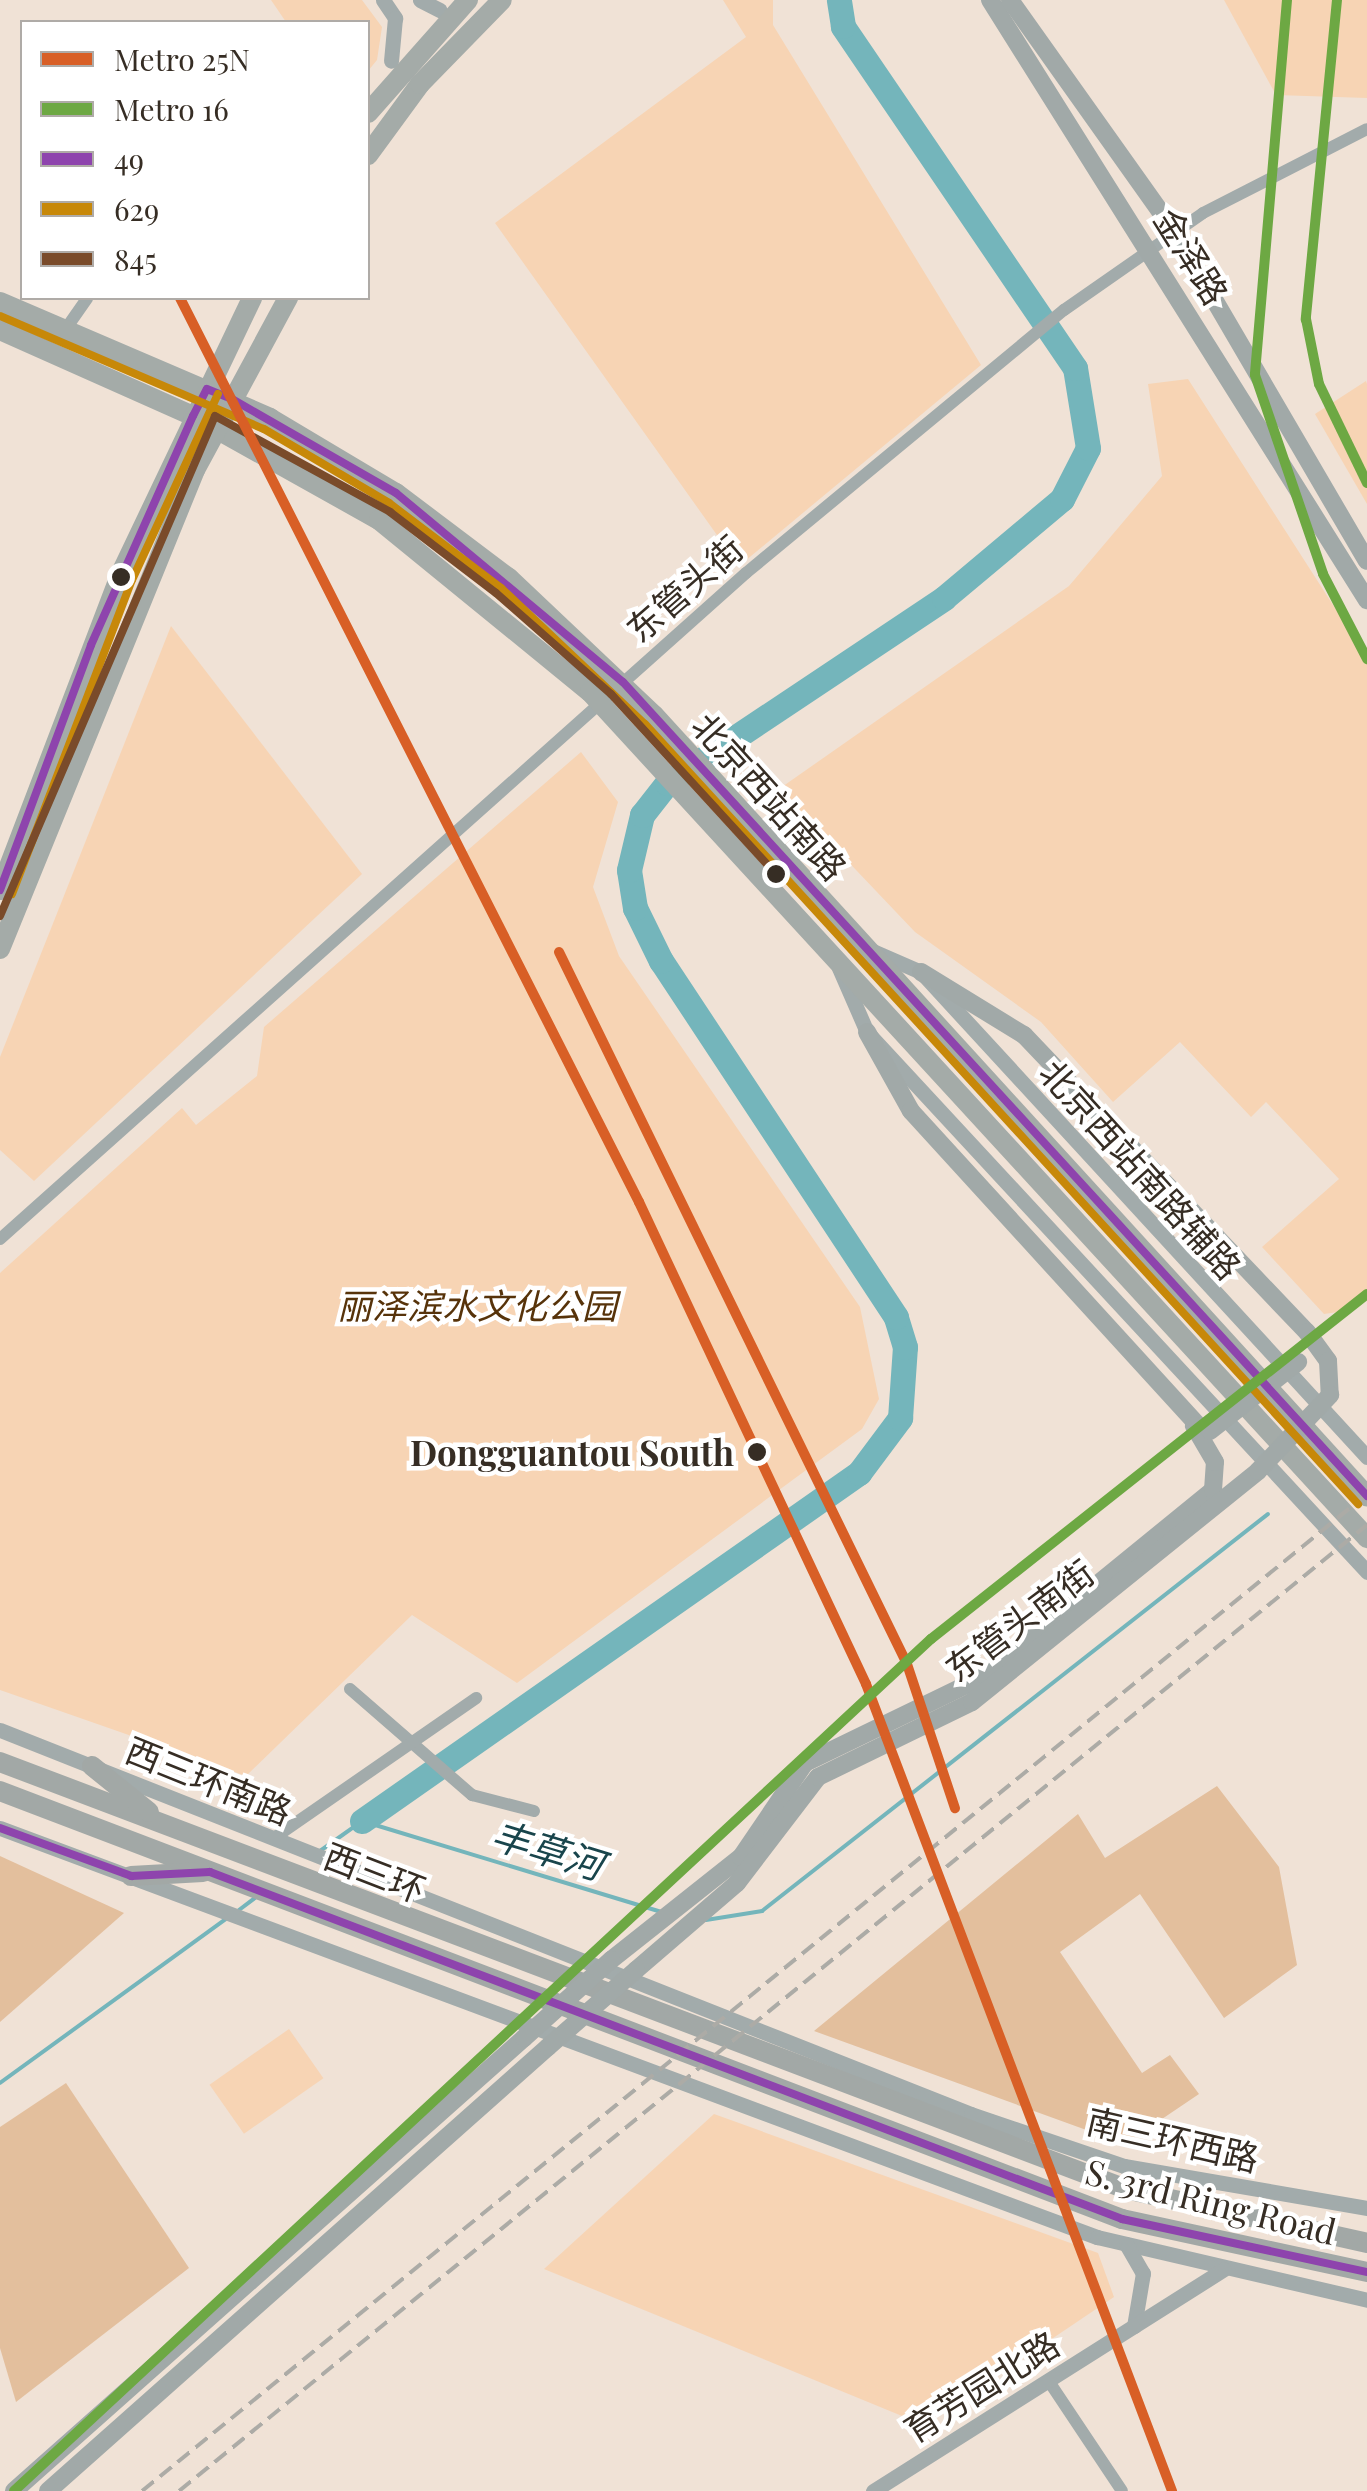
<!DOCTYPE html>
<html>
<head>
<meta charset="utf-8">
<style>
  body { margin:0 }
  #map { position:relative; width:1367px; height:2491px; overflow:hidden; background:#f0e2d6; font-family:"Playfair Display","Noto Sans SC",serif }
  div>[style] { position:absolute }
  .green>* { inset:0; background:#f7d4b4; transform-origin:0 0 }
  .forest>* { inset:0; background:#e3bf9d }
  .stream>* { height:4px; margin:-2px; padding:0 2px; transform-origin:2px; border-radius:2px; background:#74b5bb }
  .river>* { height:25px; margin:-12.5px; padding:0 12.5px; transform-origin:12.5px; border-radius:12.5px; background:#74b5bb }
  .minor>* { height:12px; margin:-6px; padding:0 6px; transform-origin:6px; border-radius:6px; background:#a2abab }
  .tertiary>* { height:15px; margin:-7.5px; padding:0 7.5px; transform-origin:7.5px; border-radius:7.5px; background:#a2abab }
  .secondary>* { height:18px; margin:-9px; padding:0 9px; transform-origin:9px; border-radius:9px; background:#a1a9a8 }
  .primary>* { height:20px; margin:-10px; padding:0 10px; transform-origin:10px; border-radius:10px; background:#a4aba8 }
  .trunk>* { height:20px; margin:-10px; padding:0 10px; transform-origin:10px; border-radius:10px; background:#a2a8a6 }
  .rail>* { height:4px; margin-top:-2px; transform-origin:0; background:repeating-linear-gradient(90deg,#acaba6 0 15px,transparent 0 23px) }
  .secondary-bridge>* { height:18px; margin:-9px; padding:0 9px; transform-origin:9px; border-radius:9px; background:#a1a9a8 }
  .bus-1>* { height:8px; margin:-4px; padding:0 4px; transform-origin:4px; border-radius:4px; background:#8e44ad }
  .bus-2>* { height:8px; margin:-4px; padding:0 4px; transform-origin:4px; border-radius:4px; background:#c78809 }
  .bus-3>* { height:8px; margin:-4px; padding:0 4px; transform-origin:4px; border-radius:4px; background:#7a4b2a }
  .metro-1>* { height:10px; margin:-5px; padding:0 5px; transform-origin:5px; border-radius:5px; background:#d85f26 }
  .metro-2>* { height:10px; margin:-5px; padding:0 5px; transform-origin:5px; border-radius:5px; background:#6da843 }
  .dots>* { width:28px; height:28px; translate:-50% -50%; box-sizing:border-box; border:5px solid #fff; border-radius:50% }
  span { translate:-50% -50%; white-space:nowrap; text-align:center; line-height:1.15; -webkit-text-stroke:9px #fff; paint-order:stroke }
  .street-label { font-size:35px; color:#362d24 }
  .park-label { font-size:35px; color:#57330a; font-style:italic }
  .stop-label { font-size:35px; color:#362d24; font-weight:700 }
  .right { translate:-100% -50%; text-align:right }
  .water-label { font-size:38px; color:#19454c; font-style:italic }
  .legend { position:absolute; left:20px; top:20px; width:350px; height:280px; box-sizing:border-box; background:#fff; border:2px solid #afaba7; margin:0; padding:12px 18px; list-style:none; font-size:30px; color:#362d24 }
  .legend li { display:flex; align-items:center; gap:20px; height:50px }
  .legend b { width:50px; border:2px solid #afaba7 }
</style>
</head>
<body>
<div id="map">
  <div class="green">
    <i style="clip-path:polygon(271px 0,362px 0,382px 27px,377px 60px,368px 71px,368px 22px,286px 22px)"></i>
    <i style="clip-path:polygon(723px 0,773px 0,773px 25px,981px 365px,739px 566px,495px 223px,746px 37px)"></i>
    <i style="clip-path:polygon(1224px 0,1367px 0,1367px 98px,1276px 95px)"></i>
    <i style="clip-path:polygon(1188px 379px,1367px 658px,1367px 1290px,1338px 1312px,1324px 1314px,1262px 1247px,1339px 1179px,1266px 1102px,1251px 1117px,1180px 1042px,1113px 1102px,1041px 1022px,915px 932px,779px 789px,1069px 586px,1162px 476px,1148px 384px)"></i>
    <i style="clip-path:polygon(1366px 381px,1367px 384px,1367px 504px,1315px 414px)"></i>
    <i style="clip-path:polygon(171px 626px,362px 874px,34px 1181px,0 1150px,0 1057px)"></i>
    <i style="clip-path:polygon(581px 752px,618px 802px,593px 887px,619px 956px,860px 1307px,879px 1399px,862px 1429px,517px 1683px,412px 1615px,246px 1776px,0 1690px,0 1273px,182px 1108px,196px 1125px,257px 1076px,264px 1027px)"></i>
    <i style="left:289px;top:2029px;width:60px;height:97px;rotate:55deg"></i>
    <i style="clip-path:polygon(714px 2114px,1098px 2253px,1114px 2297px,924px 2425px,544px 2269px)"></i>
  </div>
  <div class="forest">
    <i style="clip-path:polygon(1217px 1786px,1279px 1867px,1297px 1965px,1224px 2018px,1140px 1894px,1060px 1952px,1142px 2073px,1170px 2055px,1199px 2094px,1125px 2144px,814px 2031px,1078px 1814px,1105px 1858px)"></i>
    <i style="clip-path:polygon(0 1856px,124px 1913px,0 2022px)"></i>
    <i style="clip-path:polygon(66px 2083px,189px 2268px,16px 2402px,0 2348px,0 2127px)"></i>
  </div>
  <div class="stream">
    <i style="left:320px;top:1851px;width:52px;rotate:-35.5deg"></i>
    <i style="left:362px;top:1821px;width:313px;rotate:16.9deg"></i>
    <i style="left:239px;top:1910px;width:20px;rotate:-37deg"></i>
    <i style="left:706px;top:1920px;width:57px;rotate:-9.1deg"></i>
    <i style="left:762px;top:1911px;width:643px;rotate:-38.12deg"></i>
    <i style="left:0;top:2083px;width:281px;rotate:-36deg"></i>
  </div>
  <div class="river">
    <i style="left:362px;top:1821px;width:607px;rotate:-35deg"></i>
    <i style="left:859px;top:1473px;width:69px;rotate:-53.3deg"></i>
    <i style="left:900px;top:1418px;width:71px;rotate:-86deg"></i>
    <i style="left:905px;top:1347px;width:31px;rotate:-107deg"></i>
    <i style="left:896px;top:1317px;width:427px;rotate:-123.4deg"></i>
    <i style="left:661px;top:961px;width:59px;rotate:-116.1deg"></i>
    <i style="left:635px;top:908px;width:38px;rotate:-99deg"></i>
    <i style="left:629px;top:870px;width:57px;rotate:-76.7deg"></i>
    <i style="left:642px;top:815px;width:41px;rotate:-52deg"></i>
    <i style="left:667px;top:783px;width:333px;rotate:-33.7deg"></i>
    <i style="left:944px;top:598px;width:154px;rotate:-40deg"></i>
    <i style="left:1062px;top:499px;width:57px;rotate:-63deg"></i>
    <i style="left:1088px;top:448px;width:81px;rotate:-99.2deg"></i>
    <i style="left:1075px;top:368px;width:413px;rotate:-124.2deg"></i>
    <i style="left:843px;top:26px;width:26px;rotate:-99deg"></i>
  </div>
  <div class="minor">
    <i style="left:65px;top:330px;width:39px;rotate:-55deg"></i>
    <i style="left:0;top:1239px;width:1000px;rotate:-41.76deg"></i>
    <i style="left:746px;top:573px;width:413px;rotate:-39.6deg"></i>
    <i style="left:1064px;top:310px;width:169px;rotate:-34.9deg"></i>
    <i style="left:1203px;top:213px;width:184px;rotate:-27.1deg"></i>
    <i style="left:350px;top:1689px;width:162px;rotate:41deg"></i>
    <i style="left:472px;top:1795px;width:64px;rotate:14.5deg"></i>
    <i style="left:274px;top:1838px;width:246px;rotate:-34.7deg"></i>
    <i style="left:1048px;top:2380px;width:133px;rotate:56.3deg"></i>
  </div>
  <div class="tertiary">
    <i style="left:383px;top:0;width:22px;rotate:56deg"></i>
    <i style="left:395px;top:18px;width:43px;rotate:95.3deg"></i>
    <i style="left:420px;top:0;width:22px;rotate:27deg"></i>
    <i style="left:873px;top:951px;width:52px;rotate:23.6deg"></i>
    <i style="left:921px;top:972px;width:659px;rotate:47.4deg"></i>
    <i style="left:839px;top:968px;width:70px;rotate:66.4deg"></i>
    <i style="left:867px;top:1032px;width:736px;rotate:47.2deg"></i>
    <i style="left:0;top:1730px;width:1044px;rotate:21.58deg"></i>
    <i style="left:971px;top:2114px;width:162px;rotate:18.8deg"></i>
    <i style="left:1124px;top:2166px;width:247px;rotate:9.8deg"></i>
    <i style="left:0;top:1828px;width:1171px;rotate:20.45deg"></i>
    <i style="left:1097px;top:2237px;width:277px;rotate:13.1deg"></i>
    <i style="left:1126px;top:2244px;width:34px;rotate:60deg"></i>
    <i style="left:1143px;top:2273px;width:54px;rotate:99.6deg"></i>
    <i style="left:873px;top:2491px;width:415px;rotate:-32.3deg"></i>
  </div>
  <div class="secondary">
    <i style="left:990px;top:0;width:709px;rotate:57.86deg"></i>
    <i style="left:1010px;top:0;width:283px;rotate:54.6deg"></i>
    <i style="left:1174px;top:231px;width:382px;rotate:59.7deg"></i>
    <i style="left:921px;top:972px;width:121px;rotate:31.5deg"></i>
    <i style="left:1024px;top:1035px;width:410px;rotate:46.4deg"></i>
    <i style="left:1307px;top:1332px;width:36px;rotate:54deg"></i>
    <i style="left:1328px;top:1361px;width:34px;rotate:87deg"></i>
    <i style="left:867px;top:1032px;width:90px;rotate:60.9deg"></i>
    <i style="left:911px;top:1111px;width:433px;rotate:47.6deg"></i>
    <i style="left:611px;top:1960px;width:166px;rotate:-38.4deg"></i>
    <i style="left:741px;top:1857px;width:114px;rotate:-55.8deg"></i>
    <i style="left:805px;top:1763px;width:200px;rotate:-25.8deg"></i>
    <i style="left:985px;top:1676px;width:294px;rotate:-39.2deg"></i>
    <i style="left:1213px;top:1490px;width:28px;rotate:-86deg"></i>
    <i style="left:1215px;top:1462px;width:42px;rotate:-120.3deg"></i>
    <i style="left:636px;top:1970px;width:133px;rotate:-40.7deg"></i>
    <i style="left:737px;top:1883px;width:133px;rotate:-52.6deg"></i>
    <i style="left:818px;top:1777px;width:171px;rotate:-26deg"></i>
    <i style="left:972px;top:1702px;width:368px;rotate:-38.9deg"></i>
    <i style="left:14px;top:2491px;width:682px;rotate:-41.61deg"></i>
    <i style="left:48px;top:2491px;width:669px;rotate:-41.61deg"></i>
  </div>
  <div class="primary">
    <i style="left:368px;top:113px;width:151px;rotate:-48.5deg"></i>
    <i style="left:368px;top:155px;width:88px;rotate:-53.8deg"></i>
    <i style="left:420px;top:84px;width:117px;rotate:-45.7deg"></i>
    <i style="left:0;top:302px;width:294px;rotate:23.2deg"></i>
    <i style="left:270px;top:418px;width:147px;rotate:30.8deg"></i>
    <i style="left:396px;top:493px;width:141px;rotate:37deg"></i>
    <i style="left:509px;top:578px;width:199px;rotate:43.4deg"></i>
    <i style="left:654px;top:715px;width:1058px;rotate:47.61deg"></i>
    <i style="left:0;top:330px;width:211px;rotate:24deg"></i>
    <i style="left:193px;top:416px;width:213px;rotate:29.2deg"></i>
    <i style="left:379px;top:520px;width:272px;rotate:39.2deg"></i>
    <i style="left:590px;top:692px;width:1149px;rotate:47.43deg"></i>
    <i style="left:0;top:890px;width:337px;rotate:-69.1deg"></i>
    <i style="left:120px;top:575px;width:307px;rotate:-64.5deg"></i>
    <i style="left:0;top:949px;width:517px;rotate:-67.85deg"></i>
    <i style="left:195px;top:470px;width:196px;rotate:-61.6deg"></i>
  </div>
  <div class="trunk">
    <i style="left:0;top:1762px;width:1204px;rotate:20.77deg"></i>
    <i style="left:1126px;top:2189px;width:247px;rotate:12.6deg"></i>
    <i style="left:92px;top:1766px;width:73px;rotate:38.9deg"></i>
    <i style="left:0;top:1791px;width:1201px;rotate:20.88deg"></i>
    <i style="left:1122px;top:2219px;width:251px;rotate:12.2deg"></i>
    <i style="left:131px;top:1876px;width:72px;rotate:-3.2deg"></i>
  </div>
  <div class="rail">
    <i style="left:142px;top:2491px;width:1579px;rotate:-39.14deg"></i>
    <i style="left:179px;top:2491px;width:1531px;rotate:-39.12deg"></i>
  </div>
  <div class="secondary-bridge">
    <i style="left:1210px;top:1431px;width:112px;rotate:-38.1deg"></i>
    <i style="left:1258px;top:1471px;width:105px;rotate:-46.5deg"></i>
    <i style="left:524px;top:2038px;width:117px;rotate:-41.9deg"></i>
    <i style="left:548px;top:2047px;width:117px;rotate:-41.2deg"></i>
  </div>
  <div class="bus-1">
    <i style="left:0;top:890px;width:261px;rotate:-69.6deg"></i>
    <i style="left:91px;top:645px;width:251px;rotate:-66deg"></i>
    <i style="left:193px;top:416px;width:30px;rotate:-63deg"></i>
    <i style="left:207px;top:389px;width:27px;rotate:22deg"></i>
    <i style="left:232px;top:399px;width:189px;rotate:29.8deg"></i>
    <i style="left:396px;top:493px;width:295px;rotate:39.8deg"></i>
    <i style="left:623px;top:682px;width:1103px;rotate:47.57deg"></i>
    <i style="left:0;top:1828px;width:140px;rotate:20.1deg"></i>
    <i style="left:131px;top:1876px;width:79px;rotate:-2.9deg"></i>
    <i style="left:210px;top:1872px;width:976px;rotate:20.83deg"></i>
    <i style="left:1122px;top:2219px;width:251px;rotate:12.2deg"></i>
  </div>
  <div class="bus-2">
    <i style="left:0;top:316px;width:287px;rotate:23.2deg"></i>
    <i style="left:264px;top:429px;width:145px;rotate:30.6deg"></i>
    <i style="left:389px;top:503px;width:141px;rotate:37.2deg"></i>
    <i style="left:501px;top:588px;width:198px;rotate:43.4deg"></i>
    <i style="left:645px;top:724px;width:1057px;rotate:47.57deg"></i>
    <i style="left:12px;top:894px;width:336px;rotate:-69.1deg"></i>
    <i style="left:132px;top:580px;width:205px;rotate:-65.2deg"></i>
  </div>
  <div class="bus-3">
    <i style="left:0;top:916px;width:544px;rotate:-66.73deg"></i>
    <i style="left:215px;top:416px;width:200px;rotate:28.7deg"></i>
    <i style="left:390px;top:512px;width:133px;rotate:37.4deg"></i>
    <i style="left:496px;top:593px;width:153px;rotate:41.3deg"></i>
    <i style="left:611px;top:694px;width:246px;rotate:47.5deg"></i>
  </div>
  <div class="metro-1">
    <i style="left:180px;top:298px;width:1014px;rotate:63.08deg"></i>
    <i style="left:639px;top:1202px;width:533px;rotate:64.78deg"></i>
    <i style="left:866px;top:1684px;width:863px;rotate:69.23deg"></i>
    <i style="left:559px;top:952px;width:792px;rotate:63.95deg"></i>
    <i style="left:907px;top:1664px;width:152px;rotate:71.6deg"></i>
  </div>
  <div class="metro-2">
    <i style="left:1287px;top:0;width:376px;rotate:94.9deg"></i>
    <i style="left:1255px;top:375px;width:210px;rotate:71.1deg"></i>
    <i style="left:1323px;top:574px;width:96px;rotate:62.6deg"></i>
    <i style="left:1337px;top:0;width:321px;rotate:95.6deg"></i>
    <i style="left:1306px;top:319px;width:66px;rotate:78.7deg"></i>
    <i style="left:1319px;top:384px;width:110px;rotate:64.1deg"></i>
    <i style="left:14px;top:2491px;width:1252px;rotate:-42.9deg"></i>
    <i style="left:931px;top:1639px;width:556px;rotate:-38.35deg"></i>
  </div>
  <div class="dots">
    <i style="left:121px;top:577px;background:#362d24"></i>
    <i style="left:776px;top:874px;background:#362d24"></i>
    <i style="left:757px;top:1452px;background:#362d24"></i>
  </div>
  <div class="street-label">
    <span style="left:1192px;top:256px;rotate:58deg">金泽路</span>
    <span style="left:684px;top:588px;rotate:-41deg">东管头街</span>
    <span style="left:770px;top:796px;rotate:48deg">北京西站南路</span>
    <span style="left:1141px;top:1169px;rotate:48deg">北京西站南路辅路</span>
    <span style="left:1019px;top:1620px;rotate:-37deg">东管头南街</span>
    <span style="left:209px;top:1780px;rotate:22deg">西三环南路</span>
    <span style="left:375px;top:1872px;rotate:21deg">西三环</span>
    <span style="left:1173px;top:2139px;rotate:13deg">南三环西路</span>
    <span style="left:1211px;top:2201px;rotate:14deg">S. 3rd Ring Road</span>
    <span style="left:981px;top:2386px;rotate:-32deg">育芳园北路</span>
  </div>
  <div class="park-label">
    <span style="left:477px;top:1305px">丽泽滨水文化公园</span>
  </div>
  <div class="stop-label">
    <span class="right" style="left:734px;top:1452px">Dongguantou South</span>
  </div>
  <div class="water-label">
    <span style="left:548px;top:1849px;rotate:17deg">丰草河</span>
  </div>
  <ul class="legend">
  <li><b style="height:12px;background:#d85f26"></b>Metro 25N</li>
  <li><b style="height:12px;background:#6da843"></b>Metro 16</li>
  <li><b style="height:12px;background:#8e44ad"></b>49</li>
  <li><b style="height:12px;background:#c78809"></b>629</li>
  <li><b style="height:12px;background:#7a4b2a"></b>845</li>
  </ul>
</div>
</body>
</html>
